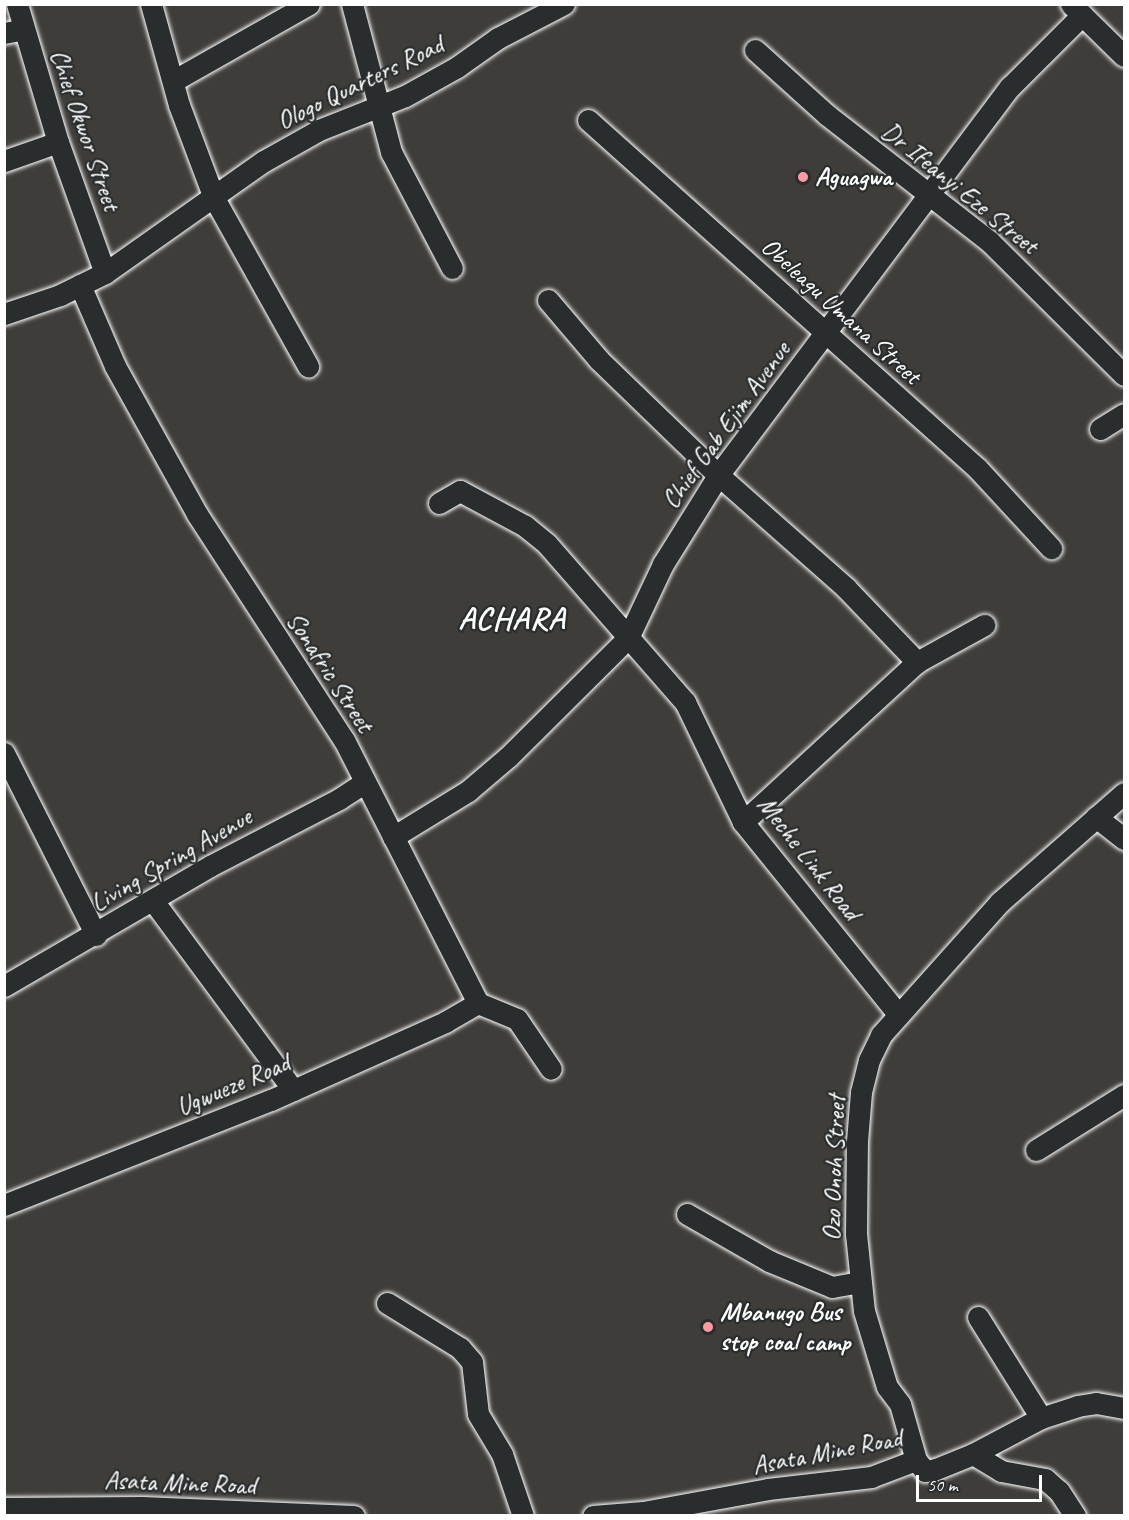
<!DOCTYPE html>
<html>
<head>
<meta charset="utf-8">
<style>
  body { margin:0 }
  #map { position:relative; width:1129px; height:1520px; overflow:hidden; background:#3f3d3a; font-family:Caveat,sans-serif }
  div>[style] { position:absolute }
  .roads { filter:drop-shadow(0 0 2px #fff) drop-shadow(0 0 2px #fff) }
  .minor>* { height:21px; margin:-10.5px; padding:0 10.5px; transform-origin:10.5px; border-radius:10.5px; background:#2a2d2e }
  .dots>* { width:16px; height:16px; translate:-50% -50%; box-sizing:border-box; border:3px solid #2a2d2e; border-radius:50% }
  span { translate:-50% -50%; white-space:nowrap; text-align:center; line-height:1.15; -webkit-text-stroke:4.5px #2a2d2e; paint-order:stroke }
  .street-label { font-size:26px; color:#fff }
  .poi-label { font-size:26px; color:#fff; font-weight:700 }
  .left { translate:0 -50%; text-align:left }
  .district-label { font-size:32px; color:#fff; font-weight:700; letter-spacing:1.5px }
  .frame { position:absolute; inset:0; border:6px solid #fff; pointer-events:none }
  .scale { position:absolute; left:916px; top:1475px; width:126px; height:27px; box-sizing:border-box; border:3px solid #fff; border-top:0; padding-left:8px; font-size:18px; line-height:21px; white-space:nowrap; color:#fff; -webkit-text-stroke:4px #2a2d2e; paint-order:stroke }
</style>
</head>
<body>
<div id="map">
  <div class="roads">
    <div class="minor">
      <i style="left:17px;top:4px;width:144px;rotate:73.5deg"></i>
      <i style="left:58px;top:142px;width:139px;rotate:70.3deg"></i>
      <i style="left:151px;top:4px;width:105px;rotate:74.5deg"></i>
      <i style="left:179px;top:105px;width:99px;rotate:69.4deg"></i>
      <i style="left:214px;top:198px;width:193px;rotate:60.8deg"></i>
      <i style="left:352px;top:4px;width:153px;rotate:75.2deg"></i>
      <i style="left:391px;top:152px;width:131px;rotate:62.3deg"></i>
      <i style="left:1071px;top:4px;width:74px;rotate:44.5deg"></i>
      <i style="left:4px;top:33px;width:20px;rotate:-11deg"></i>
      <i style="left:755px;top:50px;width:97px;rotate:42.1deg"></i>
      <i style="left:827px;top:115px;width:205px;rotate:37.9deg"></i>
      <i style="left:989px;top:241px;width:190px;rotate:44.8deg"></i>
      <i style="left:173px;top:81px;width:156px;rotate:-29.5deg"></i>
      <i style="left:588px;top:120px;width:523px;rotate:41.82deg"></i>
      <i style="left:978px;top:469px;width:108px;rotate:47.3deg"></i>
      <i style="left:4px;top:161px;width:57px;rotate:-19.4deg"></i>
      <i style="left:80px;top:285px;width:88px;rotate:66.6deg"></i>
      <i style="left:115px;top:366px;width:169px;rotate:61deg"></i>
      <i style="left:197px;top:514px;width:270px;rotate:57deg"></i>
      <i style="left:344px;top:740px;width:295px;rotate:63deg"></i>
      <i style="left:478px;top:1003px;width:42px;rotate:22.3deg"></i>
      <i style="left:517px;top:1019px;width:60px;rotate:55.8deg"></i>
      <i style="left:548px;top:300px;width:79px;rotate:49.6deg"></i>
      <i style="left:599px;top:360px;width:161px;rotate:44deg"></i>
      <i style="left:715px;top:472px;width:175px;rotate:41.5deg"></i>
      <i style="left:846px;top:588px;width:103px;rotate:46.2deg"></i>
      <i style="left:4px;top:314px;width:59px;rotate:-18.7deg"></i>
      <i style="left:60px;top:295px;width:50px;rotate:-26.1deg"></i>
      <i style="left:105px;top:273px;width:194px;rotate:-35.2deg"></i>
      <i style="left:264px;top:161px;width:63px;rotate:-29.4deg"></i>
      <i style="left:319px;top:130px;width:92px;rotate:-21.6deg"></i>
      <i style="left:405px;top:96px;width:60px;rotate:-29.1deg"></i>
      <i style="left:457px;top:67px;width:50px;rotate:-35.3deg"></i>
      <i style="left:498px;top:38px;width:74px;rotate:-27.3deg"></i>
      <i style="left:1100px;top:429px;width:28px;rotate:-32deg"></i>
      <i style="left:439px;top:503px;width:24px;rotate:-30deg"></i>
      <i style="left:460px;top:491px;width:74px;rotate:28.3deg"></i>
      <i style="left:525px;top:526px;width:28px;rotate:39deg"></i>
      <i style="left:547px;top:544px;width:210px;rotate:48.9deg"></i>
      <i style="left:685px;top:702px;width:133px;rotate:64.2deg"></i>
      <i style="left:743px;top:822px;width:248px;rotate:51.1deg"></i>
      <i style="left:4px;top:753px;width:204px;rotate:63.2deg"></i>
      <i style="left:1096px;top:817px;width:36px;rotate:38deg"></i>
      <i style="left:743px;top:822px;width:236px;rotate:-42.6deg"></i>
      <i style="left:917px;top:662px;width:77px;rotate:-28.9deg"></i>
      <i style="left:393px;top:837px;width:88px;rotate:-31.5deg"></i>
      <i style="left:468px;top:791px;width:52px;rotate:-40.4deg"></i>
      <i style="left:508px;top:757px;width:169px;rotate:-44.8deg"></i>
      <i style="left:628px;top:638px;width:82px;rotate:-64.7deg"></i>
      <i style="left:663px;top:564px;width:106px;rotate:-58.1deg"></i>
      <i style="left:719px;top:474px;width:484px;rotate:-53.1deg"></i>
      <i style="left:1010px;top:87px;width:102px;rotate:-45deg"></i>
      <i style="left:154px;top:902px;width:234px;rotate:53.5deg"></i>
      <i style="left:4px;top:986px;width:238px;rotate:-30.2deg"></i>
      <i style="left:210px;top:866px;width:145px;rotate:-27.4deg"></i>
      <i style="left:339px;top:799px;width:31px;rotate:-33deg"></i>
      <i style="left:1036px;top:1150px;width:104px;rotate:-32deg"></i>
      <i style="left:4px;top:1205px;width:287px;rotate:-21.5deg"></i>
      <i style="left:271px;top:1100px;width:191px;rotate:-24.1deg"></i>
      <i style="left:445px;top:1022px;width:38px;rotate:-30deg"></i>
      <i style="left:687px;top:1214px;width:95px;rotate:29.8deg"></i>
      <i style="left:769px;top:1261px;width:68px;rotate:22.4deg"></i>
      <i style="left:832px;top:1287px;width:29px;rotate:-10deg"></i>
      <i style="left:387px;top:1303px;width:86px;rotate:31.7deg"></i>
      <i style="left:460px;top:1348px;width:18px;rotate:49deg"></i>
      <i style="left:472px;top:1362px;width:52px;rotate:83.4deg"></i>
      <i style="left:478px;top:1414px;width:47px;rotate:59deg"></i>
      <i style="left:502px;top:1454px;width:65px;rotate:71.3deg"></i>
      <i style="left:978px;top:1317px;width:119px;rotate:58deg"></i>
      <i style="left:973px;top:1454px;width:33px;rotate:31deg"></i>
      <i style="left:1001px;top:1471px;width:45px;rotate:10.3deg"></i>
      <i style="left:1045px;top:1479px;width:18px;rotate:41deg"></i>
      <i style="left:1059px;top:1491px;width:30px;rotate:57deg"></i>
      <i style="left:916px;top:1460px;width:58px;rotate:-105.9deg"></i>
      <i style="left:900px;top:1404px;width:21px;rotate:-127deg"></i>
      <i style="left:887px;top:1387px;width:79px;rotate:-106.8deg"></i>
      <i style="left:864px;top:1311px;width:77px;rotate:-95.9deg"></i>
      <i style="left:856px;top:1234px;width:93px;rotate:-89.4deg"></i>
      <i style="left:857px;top:1141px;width:49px;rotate:-85.3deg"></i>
      <i style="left:861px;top:1092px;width:33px;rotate:-76deg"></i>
      <i style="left:869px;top:1060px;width:28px;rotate:-64deg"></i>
      <i style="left:881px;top:1035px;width:178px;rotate:-48.2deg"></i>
      <i style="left:1000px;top:902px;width:165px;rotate:-41.3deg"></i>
      <i style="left:4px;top:1508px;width:138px;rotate:-0.4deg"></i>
      <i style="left:142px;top:1507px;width:212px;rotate:2.4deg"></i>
      <i style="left:593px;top:1516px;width:50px;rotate:-4.6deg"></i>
      <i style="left:643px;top:1512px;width:127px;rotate:-10.4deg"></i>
      <i style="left:768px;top:1489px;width:104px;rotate:-6.6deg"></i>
      <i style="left:871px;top:1477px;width:48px;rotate:-20.7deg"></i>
      <i style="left:916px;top:1460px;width:14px;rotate:51deg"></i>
      <i style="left:925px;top:1471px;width:11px;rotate:-10deg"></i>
      <i style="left:936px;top:1469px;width:40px;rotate:-22deg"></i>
      <i style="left:973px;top:1454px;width:77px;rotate:-27.9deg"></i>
      <i style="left:1041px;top:1418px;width:38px;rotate:-18deg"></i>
      <i style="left:1077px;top:1406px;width:19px;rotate:-9deg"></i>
      <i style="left:1096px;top:1403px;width:28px;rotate:10deg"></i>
    </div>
  </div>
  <div class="dots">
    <i style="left:803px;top:177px;background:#ff9aa2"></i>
    <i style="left:708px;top:1327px;background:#ff9aa2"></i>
  </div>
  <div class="street-label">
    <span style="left:360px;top:83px;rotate:-26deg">Ologo Quarters Road</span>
    <span style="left:85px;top:130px;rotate:71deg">Chief Okwor Street</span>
    <span style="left:960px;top:188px;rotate:39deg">Dr Ifeanyi Eze Street</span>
    <span style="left:841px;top:311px;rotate:42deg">Obeleagu Umana Street</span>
    <span style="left:726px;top:425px;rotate:-54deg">Chief Gab Ejim Avenue</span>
    <span style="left:330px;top:672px;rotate:57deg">Sonafric Street</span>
    <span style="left:809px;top:858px;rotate:52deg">Meche Link Road</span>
    <span style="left:171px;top:860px;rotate:-30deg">Living Spring Avenue</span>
    <span style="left:233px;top:1085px;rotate:-23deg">Ugwueze Road</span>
    <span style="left:834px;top:1168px;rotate:-88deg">Ozo Onoh Street</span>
    <span style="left:827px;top:1452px;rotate:-11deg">Asata Mine Road</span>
    <span style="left:180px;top:1483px;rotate:2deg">Asata Mine Road</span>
  </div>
  <div class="poi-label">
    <span class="left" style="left:815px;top:177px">Aguagwa</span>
    <span class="left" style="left:720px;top:1327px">Mbanugo Bus<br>stop coal camp</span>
  </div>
  <div class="district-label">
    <span style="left:512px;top:619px">ACHARA</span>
  </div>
  <div class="frame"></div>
  <div class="scale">50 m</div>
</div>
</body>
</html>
